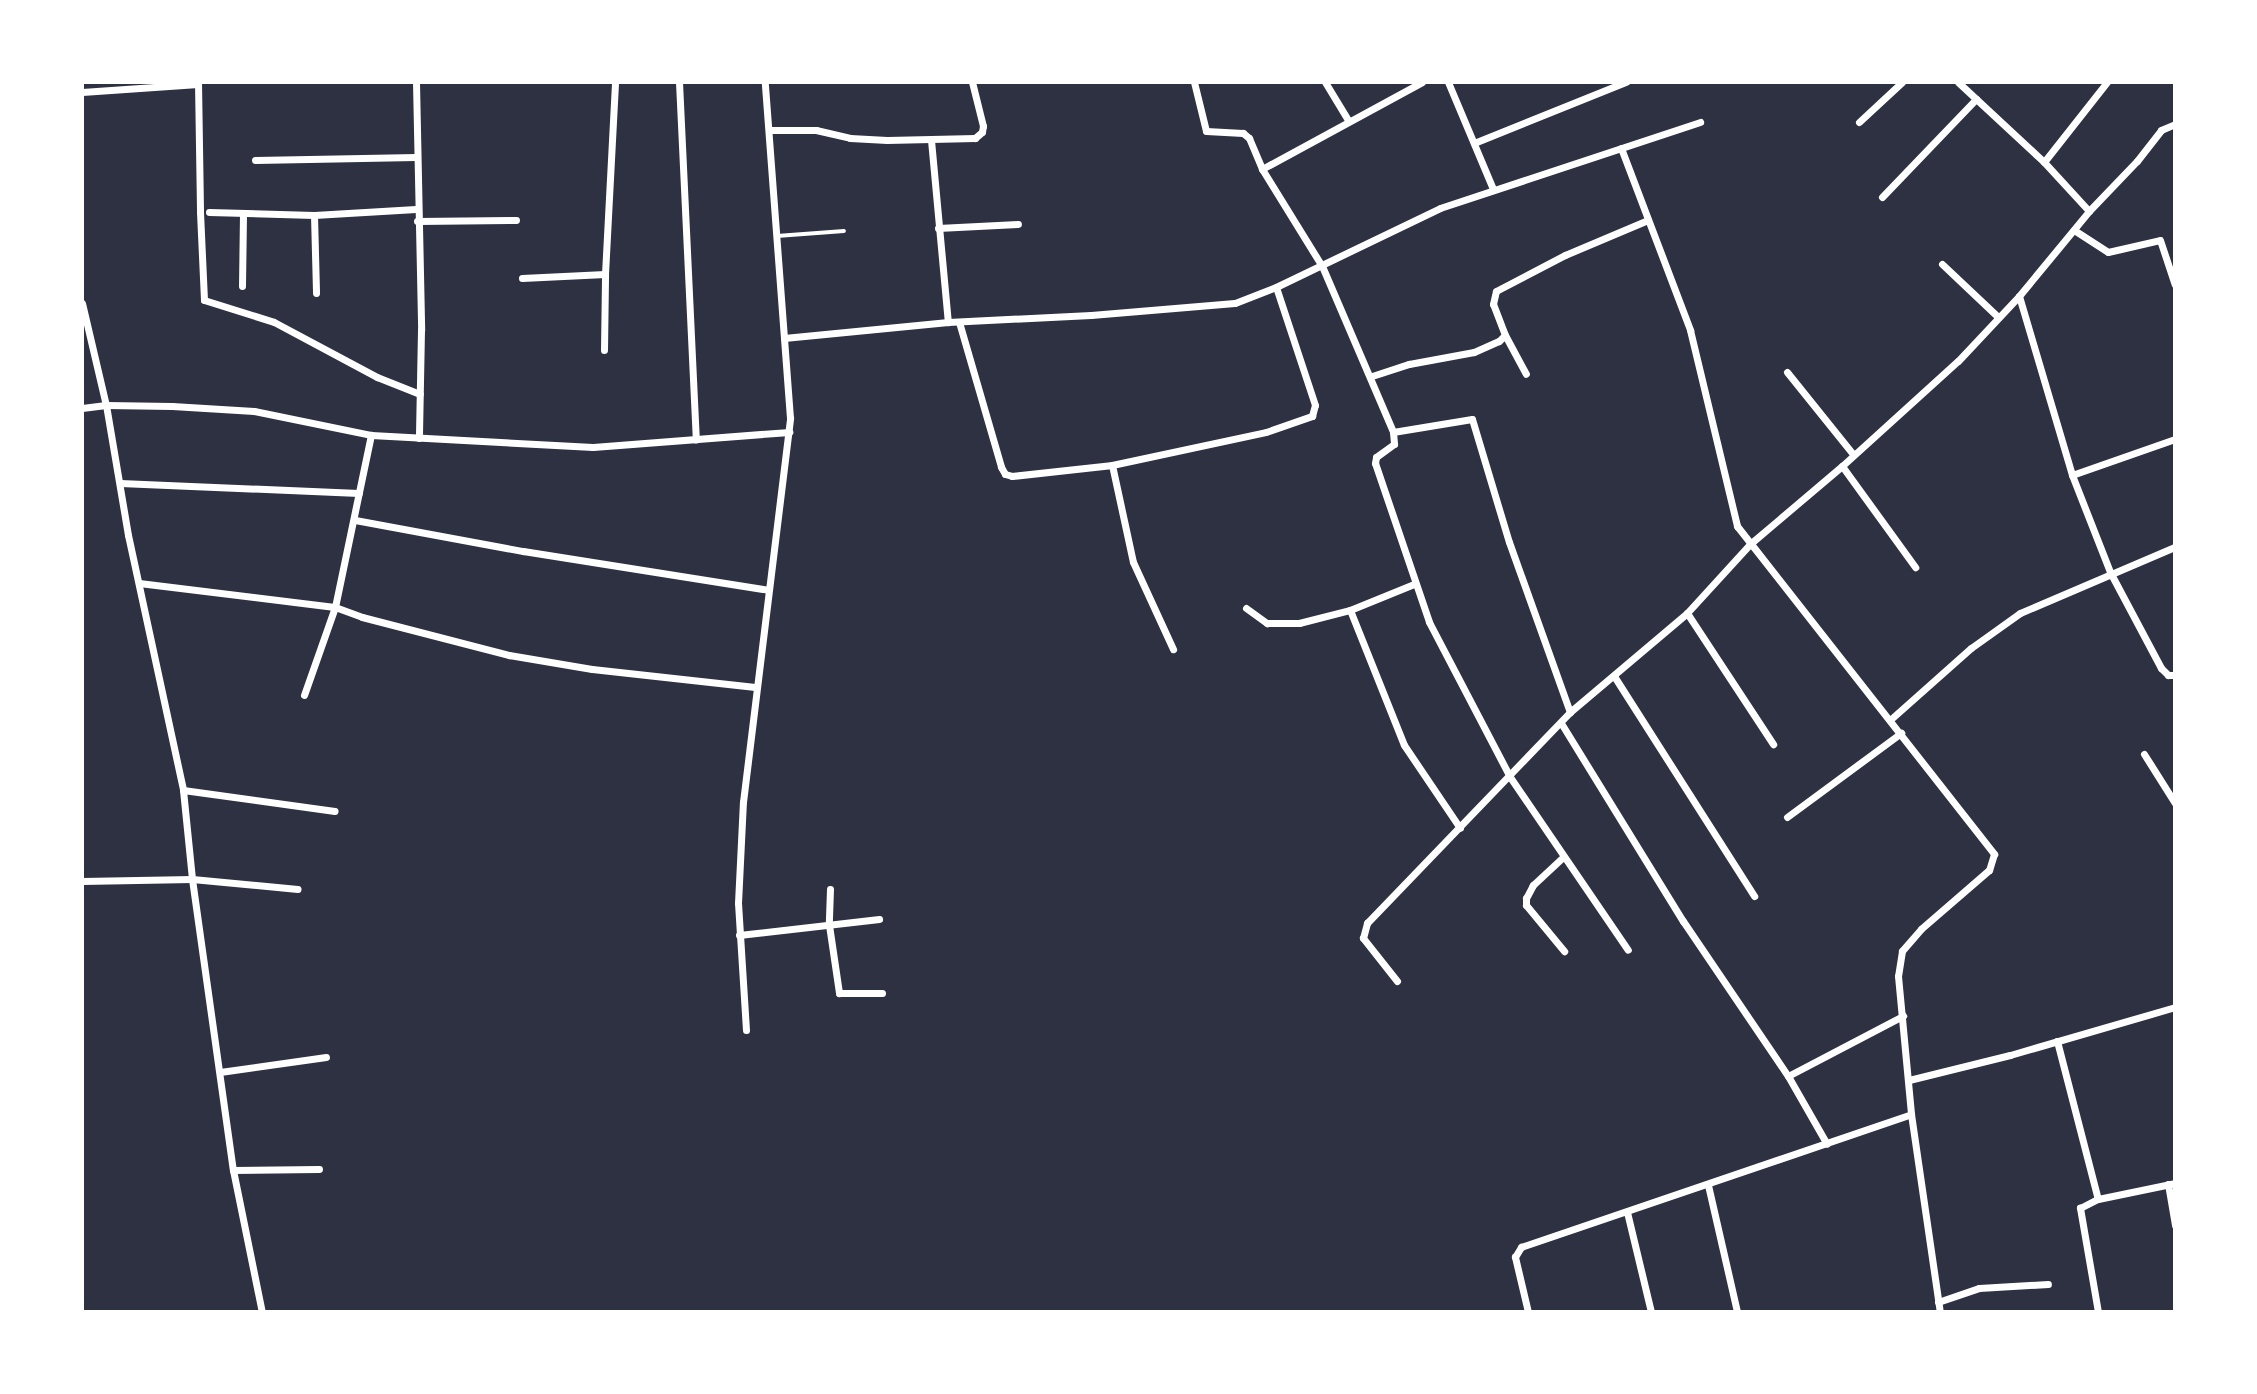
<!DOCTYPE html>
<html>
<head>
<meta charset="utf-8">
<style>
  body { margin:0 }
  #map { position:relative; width:2257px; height:1394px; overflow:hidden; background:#2d3142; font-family:"Nunito Sans",sans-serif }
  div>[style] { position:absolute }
  .service>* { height:3.5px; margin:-1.75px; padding:0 1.75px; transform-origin:1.75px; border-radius:1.75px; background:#fff }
  .minor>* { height:7px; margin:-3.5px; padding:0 3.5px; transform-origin:3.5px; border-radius:3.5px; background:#fff }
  span { translate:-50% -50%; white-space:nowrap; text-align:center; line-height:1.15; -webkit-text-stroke:7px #fff; paint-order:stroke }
  .frame { position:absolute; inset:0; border:84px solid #fff; pointer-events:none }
</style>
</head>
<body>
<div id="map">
  <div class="service">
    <i style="left:777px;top:236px;width:67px;rotate:-4.3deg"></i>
  </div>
  <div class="minor">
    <i style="left:198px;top:82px;width:130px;rotate:89.1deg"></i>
    <i style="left:200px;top:212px;width:88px;rotate:87.4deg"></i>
    <i style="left:204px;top:300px;width:73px;rotate:17.4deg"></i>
    <i style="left:274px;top:322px;width:117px;rotate:28.1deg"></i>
    <i style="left:377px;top:377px;width:46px;rotate:21.6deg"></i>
    <i style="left:416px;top:82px;width:248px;rotate:88.8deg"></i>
    <i style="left:421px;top:330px;width:108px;rotate:91.1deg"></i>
    <i style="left:679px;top:82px;width:358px;rotate:87.3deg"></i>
    <i style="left:1194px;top:82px;width:50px;rotate:76.2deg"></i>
    <i style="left:1206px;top:131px;width:37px;rotate:3deg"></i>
    <i style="left:1243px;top:133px;width:8px;rotate:40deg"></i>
    <i style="left:1249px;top:138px;width:34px;rotate:67deg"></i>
    <i style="left:1262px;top:169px;width:114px;rotate:58.3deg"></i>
    <i style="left:1322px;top:266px;width:181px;rotate:66.8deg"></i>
    <i style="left:1393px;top:432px;width:12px;rotate:85deg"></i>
    <i style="left:1394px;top:444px;width:22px;rotate:144deg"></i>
    <i style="left:1376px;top:457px;width:6px;rotate:99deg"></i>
    <i style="left:1375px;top:463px;width:168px;rotate:71.2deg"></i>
    <i style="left:1429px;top:622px;width:175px;rotate:62.4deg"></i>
    <i style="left:1510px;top:777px;width:209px;rotate:55.7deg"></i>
    <i style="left:1325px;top:82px;width:44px;rotate:58.8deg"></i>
    <i style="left:1448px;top:82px;width:116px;rotate:67.2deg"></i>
    <i style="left:82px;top:92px;width:116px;rotate:-3.9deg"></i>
    <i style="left:1859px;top:122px;width:59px;rotate:-42.9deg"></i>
    <i style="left:769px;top:130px;width:47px"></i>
    <i style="left:816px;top:130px;width:35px;rotate:13deg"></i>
    <i style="left:850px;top:138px;width:37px;rotate:3deg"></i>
    <i style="left:887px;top:140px;width:88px;rotate:-1.3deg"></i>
    <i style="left:975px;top:138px;width:9px;rotate:-41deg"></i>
    <i style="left:982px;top:132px;width:6px;rotate:-81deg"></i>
    <i style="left:983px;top:126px;width:45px;rotate:-104deg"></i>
    <i style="left:931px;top:140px;width:183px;rotate:84.7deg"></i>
    <i style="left:1474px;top:143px;width:164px;rotate:-21.9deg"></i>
    <i style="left:1621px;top:148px;width:195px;rotate:69.2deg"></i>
    <i style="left:1690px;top:330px;width:202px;rotate:76.5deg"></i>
    <i style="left:1737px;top:526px;width:417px;rotate:51.9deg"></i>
    <i style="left:1994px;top:854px;width:17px;rotate:107deg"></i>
    <i style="left:1989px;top:870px;width:90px;rotate:139.1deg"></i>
    <i style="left:1921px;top:929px;width:29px;rotate:131deg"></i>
    <i style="left:1902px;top:951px;width:25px;rotate:99deg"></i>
    <i style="left:1898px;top:976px;width:139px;rotate:84.6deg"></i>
    <i style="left:1911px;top:1114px;width:200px;rotate:81.7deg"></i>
    <i style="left:255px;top:160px;width:161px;rotate:-1.1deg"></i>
    <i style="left:2044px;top:162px;width:102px;rotate:-51.8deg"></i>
    <i style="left:1262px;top:169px;width:182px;rotate:-28.5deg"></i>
    <i style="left:1882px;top:197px;width:136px;rotate:-46.2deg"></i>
    <i style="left:2089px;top:211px;width:69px;rotate:-46.2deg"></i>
    <i style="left:2137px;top:161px;width:39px;rotate:-52deg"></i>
    <i style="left:2161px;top:130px;width:15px;rotate:-23deg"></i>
    <i style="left:209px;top:212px;width:105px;rotate:1.6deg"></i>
    <i style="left:314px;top:215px;width:102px;rotate:-3.4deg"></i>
    <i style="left:314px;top:215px;width:78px;rotate:88.5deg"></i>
    <i style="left:417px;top:221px;width:99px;rotate:-0.6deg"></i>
    <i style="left:938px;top:228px;width:80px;rotate:-2.9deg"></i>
    <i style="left:2074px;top:230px;width:40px;rotate:32.9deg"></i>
    <i style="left:2108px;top:252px;width:53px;rotate:-13deg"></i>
    <i style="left:2160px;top:240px;width:47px;rotate:71.6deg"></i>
    <i style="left:1942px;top:264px;width:77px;rotate:43.4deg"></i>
    <i style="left:522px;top:278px;width:83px;rotate:-2.8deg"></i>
    <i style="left:242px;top:286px;width:72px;rotate:-89.2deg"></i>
    <i style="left:2019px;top:296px;width:187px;rotate:73.5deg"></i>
    <i style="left:2072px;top:475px;width:104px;rotate:68.6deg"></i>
    <i style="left:2110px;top:572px;width:109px;rotate:62deg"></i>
    <i style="left:2161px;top:668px;width:10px;rotate:45deg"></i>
    <i style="left:2168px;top:675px;width:7px"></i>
    <i style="left:82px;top:303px;width:105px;rotate:76.8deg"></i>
    <i style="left:106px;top:405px;width:132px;rotate:80.4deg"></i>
    <i style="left:128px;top:535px;width:261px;rotate:77.8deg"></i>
    <i style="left:183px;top:790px;width:89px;rotate:84.2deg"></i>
    <i style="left:192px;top:879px;width:294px;rotate:82deg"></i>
    <i style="left:233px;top:1170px;width:145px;rotate:78.5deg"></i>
    <i style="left:959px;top:322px;width:151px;rotate:73.8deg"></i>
    <i style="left:1001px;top:467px;width:8px;rotate:60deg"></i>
    <i style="left:1005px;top:474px;width:7px;rotate:16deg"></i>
    <i style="left:1012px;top:476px;width:101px;rotate:-6.3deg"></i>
    <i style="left:1112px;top:465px;width:157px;rotate:-12.1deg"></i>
    <i style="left:1266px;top:432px;width:49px;rotate:-19.2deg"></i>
    <i style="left:1312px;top:416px;width:11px;rotate:-75deg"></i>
    <i style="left:1315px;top:405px;width:124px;rotate:-108.3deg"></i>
    <i style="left:1505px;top:335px;width:44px;rotate:61.7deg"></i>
    <i style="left:784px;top:338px;width:165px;rotate:-5.6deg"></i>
    <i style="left:948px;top:322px;width:143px;rotate:-2.8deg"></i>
    <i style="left:1091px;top:315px;width:144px;rotate:-4.8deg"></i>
    <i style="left:1235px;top:303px;width:44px;rotate:-21.3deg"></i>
    <i style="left:1276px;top:287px;width:182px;rotate:-25.7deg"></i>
    <i style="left:1440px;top:208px;width:274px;rotate:-18.3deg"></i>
    <i style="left:604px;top:350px;width:76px;rotate:-89.2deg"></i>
    <i style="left:605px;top:274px;width:192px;rotate:-87deg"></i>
    <i style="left:1787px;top:372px;width:105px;rotate:51.2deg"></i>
    <i style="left:1372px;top:376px;width:39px;rotate:-18deg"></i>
    <i style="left:1409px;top:364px;width:66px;rotate:-10.5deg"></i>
    <i style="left:1474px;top:352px;width:27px;rotate:-24deg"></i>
    <i style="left:1499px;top:341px;width:8px;rotate:-45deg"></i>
    <i style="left:1505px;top:335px;width:33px;rotate:-111deg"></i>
    <i style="left:1493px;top:304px;width:13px;rotate:-77deg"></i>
    <i style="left:1496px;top:291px;width:78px;rotate:-27.6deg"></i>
    <i style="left:1565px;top:255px;width:90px;rotate:-22.9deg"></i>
    <i style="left:82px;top:408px;width:24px;rotate:-7deg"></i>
    <i style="left:106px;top:405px;width:66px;rotate:0.9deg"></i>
    <i style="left:172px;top:406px;width:82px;rotate:3.5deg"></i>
    <i style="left:254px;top:411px;width:119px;rotate:11.6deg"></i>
    <i style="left:371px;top:435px;width:222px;rotate:3.1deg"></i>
    <i style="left:593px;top:447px;width:197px;rotate:-4.4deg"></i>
    <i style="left:1393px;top:432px;width:80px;rotate:-9.3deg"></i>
    <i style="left:1472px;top:419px;width:128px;rotate:73.3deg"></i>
    <i style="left:1509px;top:542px;width:181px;rotate:70.3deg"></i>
    <i style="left:1112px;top:465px;width:99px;rotate:77.8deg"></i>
    <i style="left:1133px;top:562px;width:96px;rotate:65.3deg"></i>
    <i style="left:1842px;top:466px;width:125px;rotate:54.1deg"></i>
    <i style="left:2072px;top:475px;width:109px;rotate:-19.3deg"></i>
    <i style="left:120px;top:483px;width:239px;rotate:2.4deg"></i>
    <i style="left:355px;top:520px;width:171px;rotate:10.5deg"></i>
    <i style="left:523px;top:551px;width:248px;rotate:9deg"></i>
    <i style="left:139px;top:583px;width:197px;rotate:7deg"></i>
    <i style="left:335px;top:607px;width:29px;rotate:20deg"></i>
    <i style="left:362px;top:617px;width:152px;rotate:14.5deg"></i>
    <i style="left:509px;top:655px;width:84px;rotate:9.6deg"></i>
    <i style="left:592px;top:669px;width:164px;rotate:6.3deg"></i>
    <i style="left:1246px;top:608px;width:26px;rotate:36deg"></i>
    <i style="left:1267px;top:623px;width:32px"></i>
    <i style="left:1299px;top:623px;width:53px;rotate:-14.3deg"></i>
    <i style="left:1350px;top:610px;width:69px;rotate:-22.1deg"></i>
    <i style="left:1350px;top:610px;width:145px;rotate:68.2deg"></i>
    <i style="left:1404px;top:745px;width:100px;rotate:56deg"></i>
    <i style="left:1687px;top:613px;width:157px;rotate:56.7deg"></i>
    <i style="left:1614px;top:676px;width:261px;rotate:57.5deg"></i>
    <i style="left:304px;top:695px;width:93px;rotate:-70.6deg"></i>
    <i style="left:335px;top:607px;width:176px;rotate:-78.2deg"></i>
    <i style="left:1891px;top:719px;width:107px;rotate:-41.6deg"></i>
    <i style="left:1971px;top:648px;width:60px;rotate:-35.5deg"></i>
    <i style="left:2020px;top:613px;width:168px;rotate:-23.1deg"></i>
    <i style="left:1561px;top:723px;width:233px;rotate:58.4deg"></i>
    <i style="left:1683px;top:921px;width:187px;rotate:55.9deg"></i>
    <i style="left:1788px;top:1076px;width:78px;rotate:60.2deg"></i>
    <i style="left:2144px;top:754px;width:58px;rotate:57.7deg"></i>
    <i style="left:183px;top:790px;width:153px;rotate:7.9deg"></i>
    <i style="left:1787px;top:817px;width:142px;rotate:-36.4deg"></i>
    <i style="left:1562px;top:858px;width:40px;rotate:137deg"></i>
    <i style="left:1533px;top:885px;width:15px;rotate:118deg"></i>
    <i style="left:1526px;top:898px;width:7px;rotate:90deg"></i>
    <i style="left:1526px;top:905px;width:60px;rotate:50.4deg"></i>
    <i style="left:82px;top:881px;width:110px;rotate:-1deg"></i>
    <i style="left:192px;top:879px;width:106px;rotate:5.4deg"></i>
    <i style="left:830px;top:889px;width:36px;rotate:92deg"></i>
    <i style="left:829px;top:925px;width:69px;rotate:81.6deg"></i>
    <i style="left:839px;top:993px;width:43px"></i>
    <i style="left:739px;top:935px;width:141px;rotate:-6.5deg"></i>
    <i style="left:1397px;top:981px;width:55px;rotate:-128.3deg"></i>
    <i style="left:1363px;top:938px;width:16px;rotate:-75deg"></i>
    <i style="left:1367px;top:923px;width:293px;rotate:-46.1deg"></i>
    <i style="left:1570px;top:712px;width:153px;rotate:-40.2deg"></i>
    <i style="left:1687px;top:613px;width:93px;rotate:-47.6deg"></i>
    <i style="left:1750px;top:544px;width:121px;rotate:-40.3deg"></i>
    <i style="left:1842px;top:466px;width:156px;rotate:-42.2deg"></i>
    <i style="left:1958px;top:361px;width:89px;rotate:-46.8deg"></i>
    <i style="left:2019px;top:296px;width:110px;rotate:-50.5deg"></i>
    <i style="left:2089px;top:211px;width:67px;rotate:-132.6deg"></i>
    <i style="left:2044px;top:162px;width:117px;rotate:-137.1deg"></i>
    <i style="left:746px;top:1030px;width:127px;rotate:-93.6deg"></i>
    <i style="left:738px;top:903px;width:101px;rotate:-87.2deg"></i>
    <i style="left:743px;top:802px;width:387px;rotate:-83deg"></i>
    <i style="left:790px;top:418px;width:337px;rotate:-94.3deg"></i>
    <i style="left:2057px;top:1041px;width:163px;rotate:75.5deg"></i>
    <i style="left:220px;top:1072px;width:107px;rotate:-8.1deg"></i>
    <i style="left:1788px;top:1076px;width:130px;rotate:-27.6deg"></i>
    <i style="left:1909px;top:1080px;width:104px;rotate:-13.9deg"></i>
    <i style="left:2010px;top:1055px;width:172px;rotate:-16.2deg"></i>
    <i style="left:233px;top:1170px;width:86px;rotate:-0.7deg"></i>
    <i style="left:2168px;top:1184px;width:42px;rotate:80.3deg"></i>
    <i style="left:1708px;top:1185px;width:130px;rotate:77.1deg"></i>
    <i style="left:1627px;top:1212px;width:103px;rotate:76.5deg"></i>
    <i style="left:1938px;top:1302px;width:43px;rotate:-18.9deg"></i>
    <i style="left:1979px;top:1288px;width:69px;rotate:-3.3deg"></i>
    <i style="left:1528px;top:1312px;width:57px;rotate:-103.3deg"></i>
    <i style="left:1515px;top:1257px;width:12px;rotate:-59deg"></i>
    <i style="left:1521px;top:1247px;width:412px;rotate:-18.8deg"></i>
    <i style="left:2098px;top:1312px;width:106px;rotate:-99.8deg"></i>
    <i style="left:2080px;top:1208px;width:20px;rotate:-27deg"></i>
    <i style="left:2098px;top:1199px;width:79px;rotate:-11.7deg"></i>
  </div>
  <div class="frame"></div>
</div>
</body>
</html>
